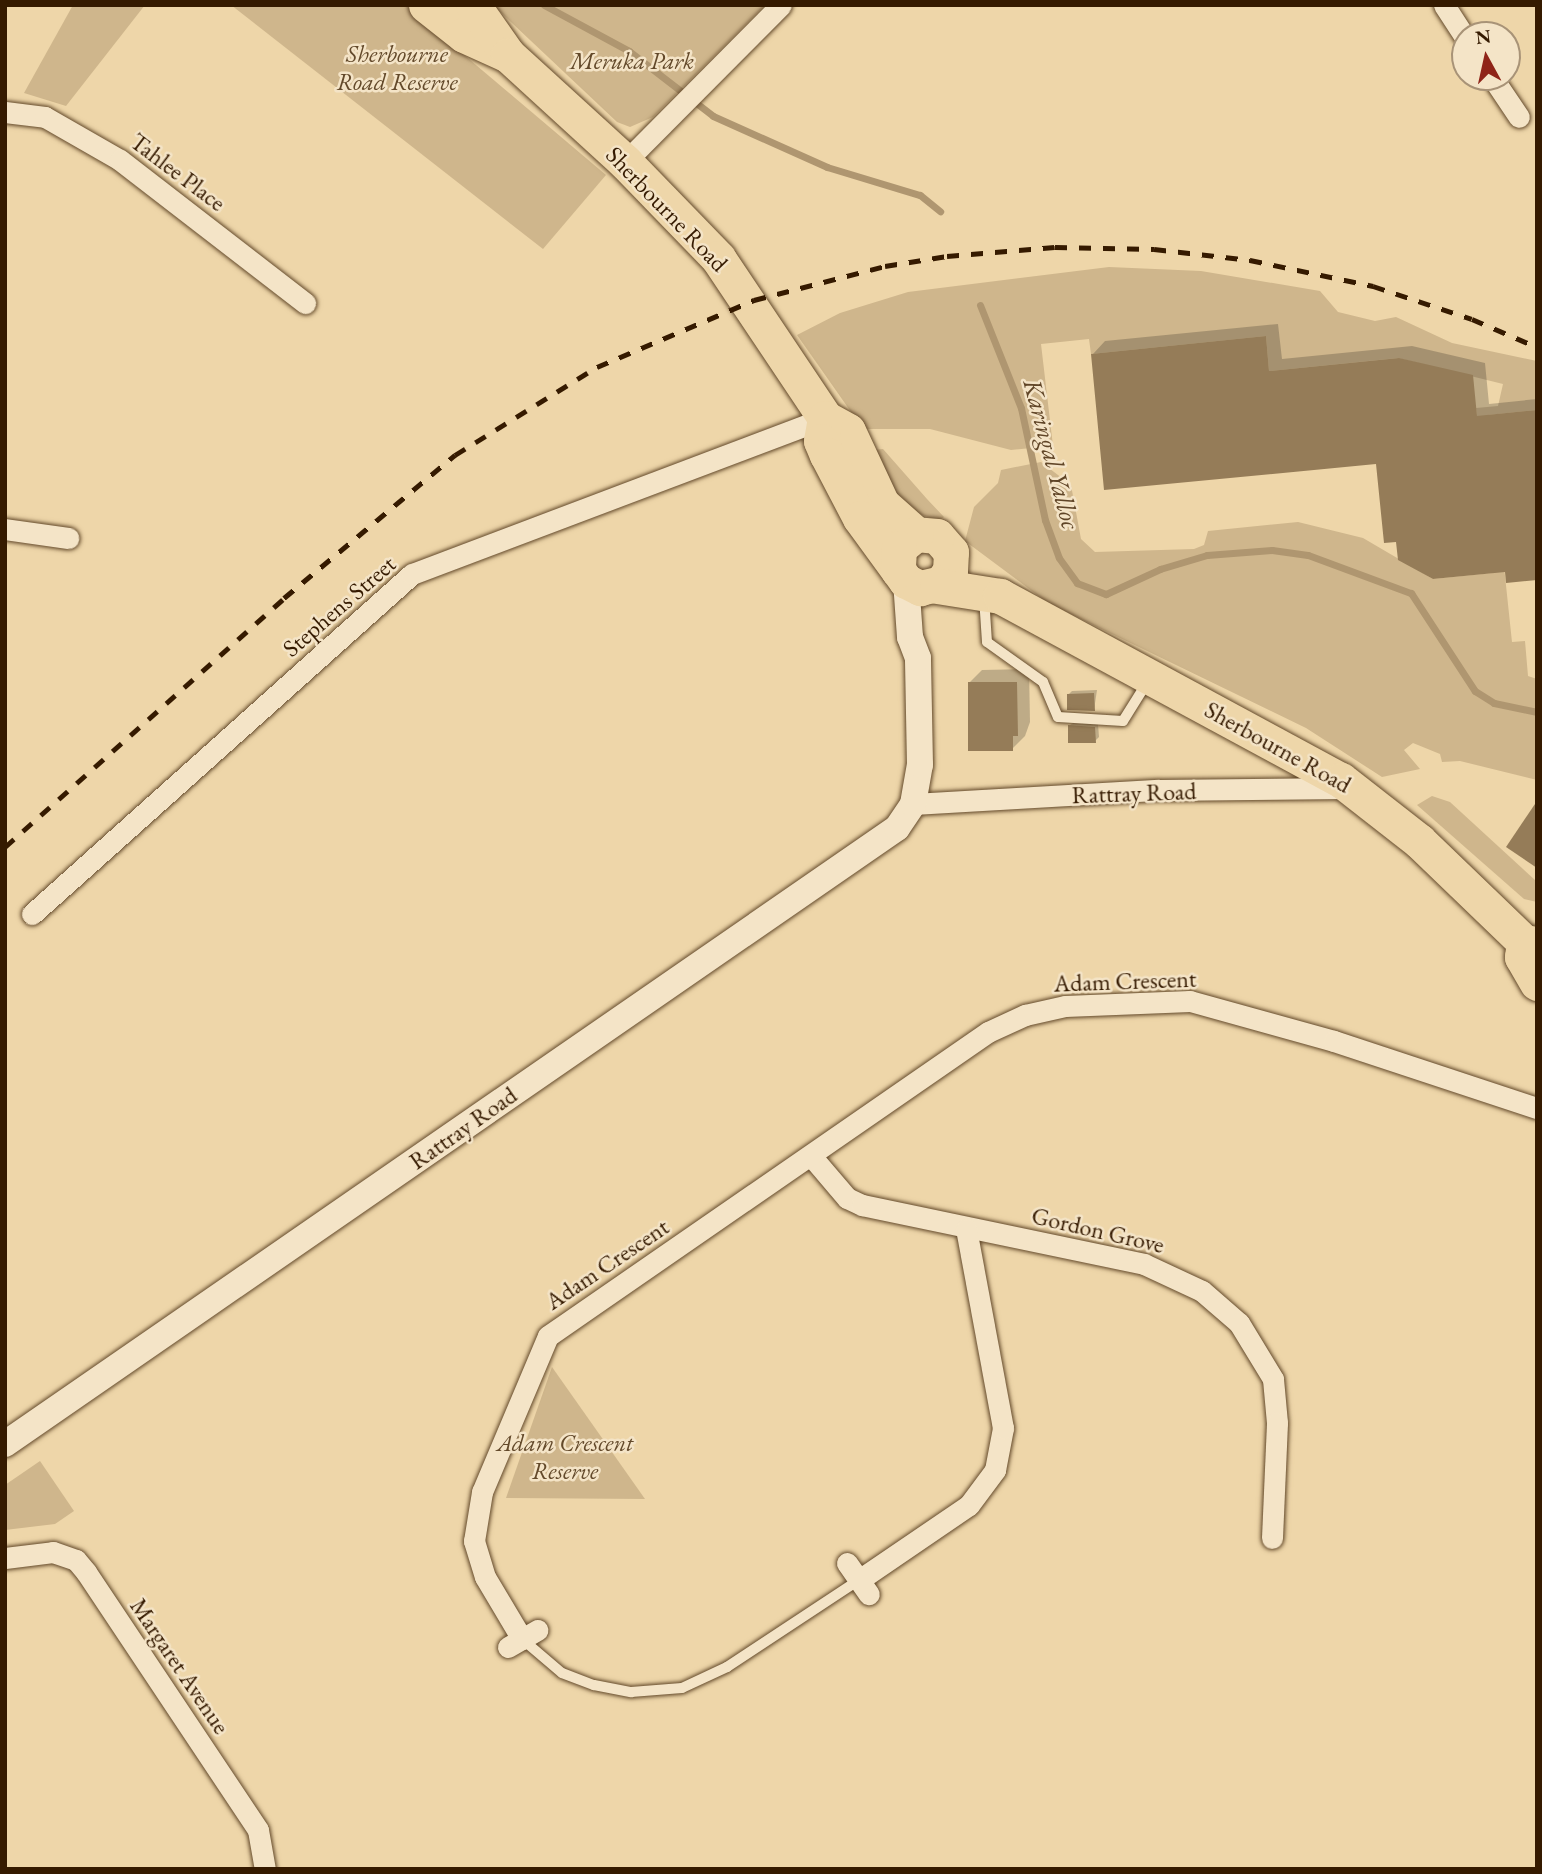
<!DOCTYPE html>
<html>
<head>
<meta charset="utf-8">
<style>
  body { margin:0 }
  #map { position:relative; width:1542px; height:1874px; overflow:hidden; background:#eed6a9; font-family:"EB Garamond",serif }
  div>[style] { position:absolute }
  .green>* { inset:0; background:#cfb68c }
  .shadow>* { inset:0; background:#0003 }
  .stream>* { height:7px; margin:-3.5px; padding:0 3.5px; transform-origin:3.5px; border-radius:3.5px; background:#af9670 }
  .building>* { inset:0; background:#957c58 }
  .roads { filter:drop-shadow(0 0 2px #63492a) drop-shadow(0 0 2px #63492a) }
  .service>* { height:10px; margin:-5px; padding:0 5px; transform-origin:5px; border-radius:5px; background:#f4e4c7 }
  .minor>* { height:21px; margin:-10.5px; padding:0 10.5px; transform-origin:10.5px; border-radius:10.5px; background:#f4e4c7 }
  .tertiary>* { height:26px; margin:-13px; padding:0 13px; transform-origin:13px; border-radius:13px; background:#f4e4c7 }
  .primary>* { height:35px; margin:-17.5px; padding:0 17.5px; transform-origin:17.5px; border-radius:17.5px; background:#eed6a9 }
  .rail>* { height:5px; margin-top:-2.5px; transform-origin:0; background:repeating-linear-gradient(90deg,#351a00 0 12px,transparent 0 24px) }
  span { translate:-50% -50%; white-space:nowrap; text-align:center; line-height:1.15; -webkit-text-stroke:5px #f4e4c7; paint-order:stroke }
  .park-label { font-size:24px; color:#63492a; font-style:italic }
  .street-label { font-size:24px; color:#351a00 }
  .water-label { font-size:26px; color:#604527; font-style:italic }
  .frame { position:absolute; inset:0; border:7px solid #351a00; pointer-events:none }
  .north { position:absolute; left:1451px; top:21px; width:70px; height:70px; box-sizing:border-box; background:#f4e4c7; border:2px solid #a89377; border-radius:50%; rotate:352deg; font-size:19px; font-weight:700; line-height:28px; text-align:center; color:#351a00 }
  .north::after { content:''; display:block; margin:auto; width:24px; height:32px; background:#8f2418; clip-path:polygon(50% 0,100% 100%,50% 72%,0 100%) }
</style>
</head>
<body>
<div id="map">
  <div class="green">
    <i style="clip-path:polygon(73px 5px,145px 5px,66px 106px,24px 93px)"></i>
    <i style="clip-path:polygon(231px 5px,405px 5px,606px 175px,543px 249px)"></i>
    <i style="clip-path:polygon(493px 5px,765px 5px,653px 117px,630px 127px,617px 122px)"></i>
    <i style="clip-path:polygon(1109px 267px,1201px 271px,1320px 291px,1338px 312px,1375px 321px,1396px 317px,1452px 343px,1537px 361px,1537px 410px,1488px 415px,1512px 642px,1525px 641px,1528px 676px,1537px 679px,1537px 780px,1460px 761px,1442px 762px,1440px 754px,1413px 743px,1404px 750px,1420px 769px,1382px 777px,1306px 728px,1048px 603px,965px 541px,974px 507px,998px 483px,1001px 470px,1041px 462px,1071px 485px,1081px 539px,1095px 552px,1194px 549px,1204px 545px,1208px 531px,1298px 522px,1363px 538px,1433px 579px,1493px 573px,1476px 408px,1498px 406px,1503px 384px,1398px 358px,1269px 371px,1266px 336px,1091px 354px,1089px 339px,1041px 344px,1053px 446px,1011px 450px,930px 429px,863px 429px,797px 335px,840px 313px,908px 292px)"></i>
    <i style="clip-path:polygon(883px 449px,927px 499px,944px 517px,939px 521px,903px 508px,873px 450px)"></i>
    <i style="clip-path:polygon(1432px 796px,1450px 802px,1535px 880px,1537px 902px,1524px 899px,1417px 805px)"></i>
    <i style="clip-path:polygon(552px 1367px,645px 1499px,506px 1498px)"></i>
    <i style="clip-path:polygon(40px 1461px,74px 1511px,55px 1524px,5px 1530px,5px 1485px)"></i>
  </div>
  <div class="shadow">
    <i style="clip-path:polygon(1278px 324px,1282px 359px,1412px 346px,1485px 363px,1489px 404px,1537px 399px,1537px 578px,1397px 540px,1377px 462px,1093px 354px,1105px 341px)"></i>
    <i style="clip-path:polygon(1029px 669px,1030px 722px,1025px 736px,1012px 749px,969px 683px,982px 670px)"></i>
    <i style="clip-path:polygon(1097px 690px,1094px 710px,1068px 695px,1072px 691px)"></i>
    <i style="clip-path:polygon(1073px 723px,1098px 724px,1099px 737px,1095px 741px,1069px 726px)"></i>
  </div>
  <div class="stream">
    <i style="left:544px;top:5px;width:97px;rotate:28.4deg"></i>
    <i style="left:629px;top:51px;width:106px;rotate:37.7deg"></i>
    <i style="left:713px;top:116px;width:125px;rotate:24.1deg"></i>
    <i style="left:827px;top:167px;width:97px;rotate:16.8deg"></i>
    <i style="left:920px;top:195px;width:26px;rotate:39deg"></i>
    <i style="left:980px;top:305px;width:111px;rotate:68.3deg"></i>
    <i style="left:1021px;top:408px;width:115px;rotate:77.9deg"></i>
    <i style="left:1045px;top:520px;width:40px;rotate:69.8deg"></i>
    <i style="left:1059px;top:558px;width:31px;rotate:54deg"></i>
    <i style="left:1077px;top:583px;width:31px;rotate:21deg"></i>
    <i style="left:1106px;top:594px;width:60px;rotate:-24.8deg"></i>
    <i style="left:1160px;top:569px;width:49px;rotate:-16.6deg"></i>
    <i style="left:1207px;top:555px;width:65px;rotate:-4.4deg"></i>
    <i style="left:1272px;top:550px;width:36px;rotate:8deg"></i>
    <i style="left:1308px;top:555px;width:110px;rotate:20.3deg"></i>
    <i style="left:1411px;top:593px;width:117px;rotate:56.9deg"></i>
    <i style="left:1475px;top:691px;width:22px;rotate:32deg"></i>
    <i style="left:1494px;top:703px;width:44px;rotate:11.8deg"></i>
  </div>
  <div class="building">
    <i style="clip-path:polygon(1266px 336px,1269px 371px,1399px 358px,1473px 375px,1477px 416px,1537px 410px,1537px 580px,1506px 583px,1505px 572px,1433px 579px,1398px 560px,1396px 542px,1384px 543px,1376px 464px,1104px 490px,1091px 354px)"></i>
    <i style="clip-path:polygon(968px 682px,1017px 682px,1018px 736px,1013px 736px,1013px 751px,968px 751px)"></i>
    <i style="clip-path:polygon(1094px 693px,1095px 711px,1067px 710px,1067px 694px)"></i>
    <i style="clip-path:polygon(1068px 725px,1095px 727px,1096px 743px,1068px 743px)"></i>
    <i style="clip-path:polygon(1537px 801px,1537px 868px,1506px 847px)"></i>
  </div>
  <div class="roads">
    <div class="service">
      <i style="left:984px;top:597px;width:45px;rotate:86.2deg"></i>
      <i style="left:987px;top:642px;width:69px;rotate:35.5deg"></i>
      <i style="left:1043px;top:682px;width:38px;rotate:67deg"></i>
      <i style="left:1058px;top:717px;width:65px;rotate:3.5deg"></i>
      <i style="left:1123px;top:721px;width:47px;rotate:-58deg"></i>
      <i style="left:522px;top:1639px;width:52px;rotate:40.4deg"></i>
      <i style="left:562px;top:1673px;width:34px;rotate:21deg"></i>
      <i style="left:594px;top:1685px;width:38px;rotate:11deg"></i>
      <i style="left:631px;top:1692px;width:51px;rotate:-4.5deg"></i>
      <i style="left:682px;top:1688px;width:50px;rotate:-25deg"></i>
      <i style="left:727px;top:1667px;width:158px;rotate:-33.4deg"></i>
    </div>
    <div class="minor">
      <i style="left:1444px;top:5px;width:38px;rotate:57deg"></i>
      <i style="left:1492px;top:77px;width:48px;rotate:56deg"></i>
      <i style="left:5px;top:112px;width:40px;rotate:7.1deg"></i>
      <i style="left:45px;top:117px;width:86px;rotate:29.8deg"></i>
      <i style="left:120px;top:160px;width:234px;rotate:37.7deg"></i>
      <i style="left:625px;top:162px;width:221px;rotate:-45.2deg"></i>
      <i style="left:5px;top:529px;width:64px;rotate:8.1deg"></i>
      <i style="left:913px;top:804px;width:246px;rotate:-3.3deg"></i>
      <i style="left:1159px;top:790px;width:187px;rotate:-0.6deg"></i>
      <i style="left:32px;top:914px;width:510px;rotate:-41.82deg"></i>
      <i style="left:412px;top:574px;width:441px;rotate:-20.7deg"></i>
      <i style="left:812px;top:1157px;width:54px;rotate:49.5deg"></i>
      <i style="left:847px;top:1198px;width:17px;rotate:25deg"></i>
      <i style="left:862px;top:1205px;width:288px;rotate:11.8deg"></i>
      <i style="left:1144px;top:1264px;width:64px;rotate:25deg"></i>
      <i style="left:1202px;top:1291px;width:49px;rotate:40.9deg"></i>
      <i style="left:1239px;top:1323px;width:66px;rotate:58.7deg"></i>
      <i style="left:1273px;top:1379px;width:44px;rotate:84.8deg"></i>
      <i style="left:1277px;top:1423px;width:115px;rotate:92.5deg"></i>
      <i style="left:5px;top:1558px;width:48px;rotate:-7.1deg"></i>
      <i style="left:53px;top:1552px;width:24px;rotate:19deg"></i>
      <i style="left:76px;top:1560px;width:16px;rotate:50deg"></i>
      <i style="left:86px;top:1572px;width:310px;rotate:56.3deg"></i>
      <i style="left:258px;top:1830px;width:40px;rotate:80deg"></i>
      <i style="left:847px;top:1563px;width:38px;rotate:55deg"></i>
      <i style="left:859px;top:1580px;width:133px;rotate:-34.3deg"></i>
      <i style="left:969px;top:1505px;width:44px;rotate:-53.4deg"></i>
      <i style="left:995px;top:1470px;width:43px;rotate:-79.2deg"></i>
      <i style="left:1003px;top:1428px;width:202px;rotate:-100.5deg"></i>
      <i style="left:522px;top:1639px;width:72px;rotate:-120.8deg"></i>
      <i style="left:485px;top:1577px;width:38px;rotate:-107deg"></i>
      <i style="left:474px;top:1541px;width:50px;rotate:-80.7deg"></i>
      <i style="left:482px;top:1492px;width:169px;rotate:-67.1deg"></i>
      <i style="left:548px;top:1336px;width:535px;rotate:-34.64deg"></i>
      <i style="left:988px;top:1032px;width:41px;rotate:-24.7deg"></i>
      <i style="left:1025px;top:1015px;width:41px;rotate:-12.7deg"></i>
      <i style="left:1065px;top:1006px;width:125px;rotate:-2.3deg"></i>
      <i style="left:1190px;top:1001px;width:149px;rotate:15.5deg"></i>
      <i style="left:1334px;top:1041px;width:214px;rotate:18.3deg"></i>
      <i style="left:508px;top:1647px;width:34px;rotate:-30deg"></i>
    </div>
    <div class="tertiary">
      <i style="left:5px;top:1444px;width:1084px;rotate:-34.63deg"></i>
      <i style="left:897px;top:828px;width:29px;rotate:-56deg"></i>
      <i style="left:913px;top:804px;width:40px;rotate:-80deg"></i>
      <i style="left:920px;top:765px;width:107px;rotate:-91.1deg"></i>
      <i style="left:918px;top:658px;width:22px;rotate:-111deg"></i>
      <i style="left:910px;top:637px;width:56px;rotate:-94.1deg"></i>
    </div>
    <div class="primary">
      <i style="left:426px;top:5px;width:48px;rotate:38.3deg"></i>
      <i style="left:464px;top:35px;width:48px;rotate:24.4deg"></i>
      <i style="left:473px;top:5px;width:61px;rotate:55deg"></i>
      <i style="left:508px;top:55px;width:159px;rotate:42.4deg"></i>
      <i style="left:625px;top:162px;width:134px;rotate:45.9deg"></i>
      <i style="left:718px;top:258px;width:192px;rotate:56.2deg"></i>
      <i style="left:825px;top:418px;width:26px;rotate:29deg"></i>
      <i style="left:848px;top:431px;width:81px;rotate:65deg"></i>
      <i style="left:882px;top:504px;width:45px;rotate:41.4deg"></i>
      <i style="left:825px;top:418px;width:23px;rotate:100deg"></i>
      <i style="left:821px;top:441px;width:15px;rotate:67deg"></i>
      <i style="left:827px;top:455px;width:71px;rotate:62.4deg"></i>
      <i style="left:860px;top:518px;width:78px;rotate:53.9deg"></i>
      <i style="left:906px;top:581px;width:16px;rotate:27deg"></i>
      <i style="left:920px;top:588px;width:22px;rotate:-13deg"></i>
      <i style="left:941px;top:583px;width:15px;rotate:-53deg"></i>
      <i style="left:950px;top:571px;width:19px;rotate:-87deg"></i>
      <i style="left:951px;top:552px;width:21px;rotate:-131deg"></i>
      <i style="left:937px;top:536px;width:21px;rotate:-175deg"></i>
      <i style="left:916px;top:534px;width:22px;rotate:141deg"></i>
      <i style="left:899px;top:548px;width:22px;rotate:93deg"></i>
      <i style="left:937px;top:586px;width:64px;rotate:9deg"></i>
      <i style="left:1000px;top:596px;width:387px;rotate:28.4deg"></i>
      <i style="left:1341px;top:780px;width:99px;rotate:38deg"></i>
      <i style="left:1419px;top:841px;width:146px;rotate:43.9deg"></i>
      <i style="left:1524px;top:942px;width:13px;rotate:9deg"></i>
      <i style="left:1524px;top:942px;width:15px;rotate:98deg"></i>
      <i style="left:1522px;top:957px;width:30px;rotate:60deg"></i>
    </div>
  </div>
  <div class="rail">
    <i style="left:5px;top:847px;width:374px;rotate:-41.7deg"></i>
    <i style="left:284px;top:598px;width:223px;rotate:-39.9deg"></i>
    <i style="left:455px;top:455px;width:167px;rotate:-31.8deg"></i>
    <i style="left:597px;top:367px;width:171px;rotate:-23.1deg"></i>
    <i style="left:754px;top:300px;width:135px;rotate:-14.5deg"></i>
    <i style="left:885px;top:266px;width:63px;rotate:-9.2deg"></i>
    <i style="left:947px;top:256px;width:108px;rotate:-4.8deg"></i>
    <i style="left:1055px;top:247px;width:99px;rotate:1.2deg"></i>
    <i style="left:1154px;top:249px;width:97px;rotate:6.5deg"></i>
    <i style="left:1250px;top:260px;width:126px;rotate:11.9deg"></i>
    <i style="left:1373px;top:286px;width:104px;rotate:18.4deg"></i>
    <i style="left:1472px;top:319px;width:71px;rotate:23.3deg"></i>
  </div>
  <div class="park-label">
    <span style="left:397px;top:68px">Sherbourne<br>Road Reserve</span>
    <span style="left:632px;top:61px">Meruka Park</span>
    <span style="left:565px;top:1457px">Adam Crescent<br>Reserve</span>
  </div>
  <div class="street-label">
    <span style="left:178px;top:172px;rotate:37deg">Tahlee Place</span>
    <span style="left:667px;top:209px;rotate:46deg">Sherbourne Road</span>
    <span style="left:339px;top:606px;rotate:-41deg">Stephens Street</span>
    <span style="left:1278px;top:747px;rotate:29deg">Sherbourne Road</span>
    <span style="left:1134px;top:793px;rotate:-2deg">Rattray Road</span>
    <span style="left:1125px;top:981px;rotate:-2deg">Adam Crescent</span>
    <span style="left:463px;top:1128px;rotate:-35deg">Rattray Road</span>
    <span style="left:1098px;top:1230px;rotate:13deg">Gordon Grove</span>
    <span style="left:607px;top:1264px;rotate:-34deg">Adam Crescent</span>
    <span style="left:180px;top:1666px;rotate:56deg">Margaret Avenue</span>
  </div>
  <div class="water-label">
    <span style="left:1051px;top:454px;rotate:75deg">Karingal Yalloc</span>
  </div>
  <div class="frame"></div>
  <div class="north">N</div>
</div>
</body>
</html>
